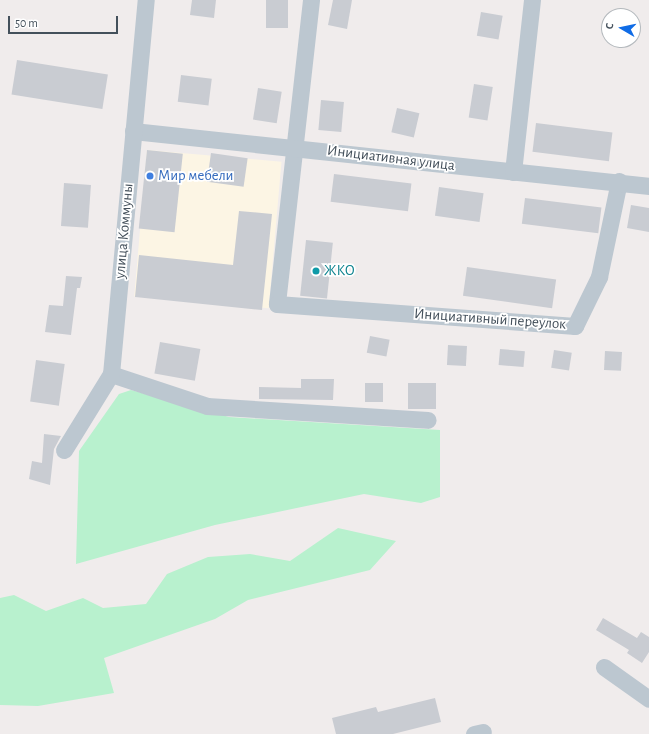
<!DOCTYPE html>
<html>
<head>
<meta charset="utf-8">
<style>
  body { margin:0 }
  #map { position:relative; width:649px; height:734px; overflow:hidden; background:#f0ecec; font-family:"Alegreya Sans",sans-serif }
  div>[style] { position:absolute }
  .commercial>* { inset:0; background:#fcf5e4; transform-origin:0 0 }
  .green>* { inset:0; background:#b8f1ce }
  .building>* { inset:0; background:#c9ccd2; transform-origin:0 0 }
  .minor>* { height:17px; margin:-8.5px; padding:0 8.5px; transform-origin:8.5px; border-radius:8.5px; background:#bcc7d0 }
  .dots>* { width:11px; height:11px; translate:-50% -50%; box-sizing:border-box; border:2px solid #fff; border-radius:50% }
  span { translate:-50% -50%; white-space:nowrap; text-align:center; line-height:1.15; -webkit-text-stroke:3.5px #fff; paint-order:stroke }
  .street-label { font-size:15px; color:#44505b }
  .shop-label { font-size:15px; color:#366cbe }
  .left { translate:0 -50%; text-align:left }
  .culture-label { font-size:15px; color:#0d838f }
  .north { position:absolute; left:601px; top:8px; width:40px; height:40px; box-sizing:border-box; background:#fff; border:1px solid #b4b9bd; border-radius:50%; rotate:279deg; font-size:11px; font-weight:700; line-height:16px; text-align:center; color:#44505b }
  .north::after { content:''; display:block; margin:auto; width:14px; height:18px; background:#106ce6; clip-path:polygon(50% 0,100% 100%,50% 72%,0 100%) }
  .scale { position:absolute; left:8px; top:16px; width:110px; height:18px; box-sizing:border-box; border:2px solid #44505b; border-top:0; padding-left:5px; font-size:12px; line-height:14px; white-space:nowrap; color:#44505b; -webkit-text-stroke:3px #fff; paint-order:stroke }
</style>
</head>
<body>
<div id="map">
  <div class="commercial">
    <i style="left:147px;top:150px;width:135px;height:147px;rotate:5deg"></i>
  </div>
  <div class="green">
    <i style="clip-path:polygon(131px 390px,229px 417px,440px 430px,440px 497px,421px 503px,364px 494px,215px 525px,76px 564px,79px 451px,119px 394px)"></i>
    <i style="clip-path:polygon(338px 528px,396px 541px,370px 570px,248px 600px,215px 619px,104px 658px,114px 693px,38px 706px,0 705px,0 598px,14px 595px,46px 611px,83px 598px,103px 608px,146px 604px,167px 574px,208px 557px,250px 554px,290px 561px)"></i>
  </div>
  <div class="building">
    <i style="clip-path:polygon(192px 0,216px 0,214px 18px,190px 15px)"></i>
    <i style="left:266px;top:0;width:22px;height:28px"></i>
    <i style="clip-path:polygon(333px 0,352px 0,347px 29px,328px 25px)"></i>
    <i style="left:481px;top:12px;width:22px;height:24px;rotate:10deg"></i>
    <i style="left:17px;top:60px;width:92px;height:35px;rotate:9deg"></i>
    <i style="left:181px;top:75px;width:31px;height:27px;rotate:7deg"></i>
    <i style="left:474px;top:84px;width:19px;height:34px;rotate:9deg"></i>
    <i style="left:258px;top:88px;width:24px;height:32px;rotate:9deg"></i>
    <i style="left:321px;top:100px;width:23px;height:30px;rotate:5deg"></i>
    <i style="left:397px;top:108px;width:23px;height:25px;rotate:13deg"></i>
    <i style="left:536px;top:123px;width:77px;height:29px;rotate:7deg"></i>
    <i style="left:147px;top:150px;width:36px;height:79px;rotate:6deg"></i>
    <i style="left:211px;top:153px;width:37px;height:29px;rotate:8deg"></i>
    <i style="left:334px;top:174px;width:78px;height:28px;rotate:7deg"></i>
    <i style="left:64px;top:183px;width:27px;height:43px;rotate:4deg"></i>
    <i style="left:439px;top:187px;width:45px;height:29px;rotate:8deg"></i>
    <i style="left:525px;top:198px;width:77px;height:26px;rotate:7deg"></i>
    <i style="clip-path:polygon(631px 205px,649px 208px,649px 232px,627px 228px)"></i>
    <i style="clip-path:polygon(239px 211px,272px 214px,262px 310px,135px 297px,139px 255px,233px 265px)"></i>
    <i style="left:306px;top:240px;width:27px;height:56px;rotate:6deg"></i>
    <i style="left:467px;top:267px;width:90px;height:29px;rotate:8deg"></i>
    <i style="clip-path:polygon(66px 276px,82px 277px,80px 288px,77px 288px,71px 335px,45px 332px,49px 305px,63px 306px)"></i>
    <i style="left:370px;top:336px;width:20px;height:17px;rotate:11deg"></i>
    <i style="left:160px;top:342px;width:41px;height:32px;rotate:10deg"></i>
    <i style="left:448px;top:345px;width:19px;height:20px;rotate:3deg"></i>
    <i style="left:500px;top:349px;width:25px;height:16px;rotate:5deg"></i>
    <i style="left:554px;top:350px;width:18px;height:18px;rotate:9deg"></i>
    <i style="left:605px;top:351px;width:17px;height:19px;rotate:3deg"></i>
    <i style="left:36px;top:360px;width:29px;height:42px;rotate:8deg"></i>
    <i style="clip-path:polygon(301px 379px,334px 379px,333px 400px,259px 399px,259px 387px,301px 388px)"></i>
    <i style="left:365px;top:383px;width:18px;height:19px"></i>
    <i style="left:436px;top:383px;width:26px;height:28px;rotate:90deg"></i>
    <i style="clip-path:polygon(44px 434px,61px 436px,54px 449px,50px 485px,29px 479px,32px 461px,42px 463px)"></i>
    <i style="clip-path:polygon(603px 618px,637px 638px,641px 632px,649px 637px,649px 652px,642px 663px,627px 653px,629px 650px,596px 630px)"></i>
    <i style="clip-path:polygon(435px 698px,441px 722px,393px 734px,336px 734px,332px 718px,376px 707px,378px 712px)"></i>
  </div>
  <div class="minor">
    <i style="left:311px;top:0;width:306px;rotate:96.4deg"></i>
    <i style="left:277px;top:304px;width:299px;rotate:4.2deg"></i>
    <i style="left:575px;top:326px;width:55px;rotate:-63.9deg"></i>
    <i style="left:599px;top:277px;width:98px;rotate:-78.2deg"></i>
    <i style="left:133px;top:131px;width:519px;rotate:6.08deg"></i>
    <i style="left:513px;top:172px;width:173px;rotate:-83.7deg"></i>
    <i style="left:111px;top:374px;width:101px;rotate:18.4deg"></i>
    <i style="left:207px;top:406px;width:221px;rotate:3.6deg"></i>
    <i style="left:64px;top:450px;width:89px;rotate:-58.3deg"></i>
    <i style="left:111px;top:374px;width:376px;rotate:-84.7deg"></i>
    <i style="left:604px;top:667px;width:55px;rotate:35.4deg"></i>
    <i style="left:474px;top:734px;width:9px;rotate:-13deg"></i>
  </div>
  <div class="dots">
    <i style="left:150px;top:176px;background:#3f7fe0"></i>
    <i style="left:316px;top:271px;background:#0f9aa8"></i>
  </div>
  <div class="street-label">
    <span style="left:391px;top:158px;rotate:7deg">Инициативная улица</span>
    <span style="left:124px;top:231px;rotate:-85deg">улица Коммуны</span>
    <span style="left:490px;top:319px;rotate:4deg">Инициативный переулок</span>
  </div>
  <div class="shop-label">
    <span class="left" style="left:158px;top:176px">Мир мебели</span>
  </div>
  <div class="culture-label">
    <span class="left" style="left:324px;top:271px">ЖКО</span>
  </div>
  <div class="north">С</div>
  <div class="scale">50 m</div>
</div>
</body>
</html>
